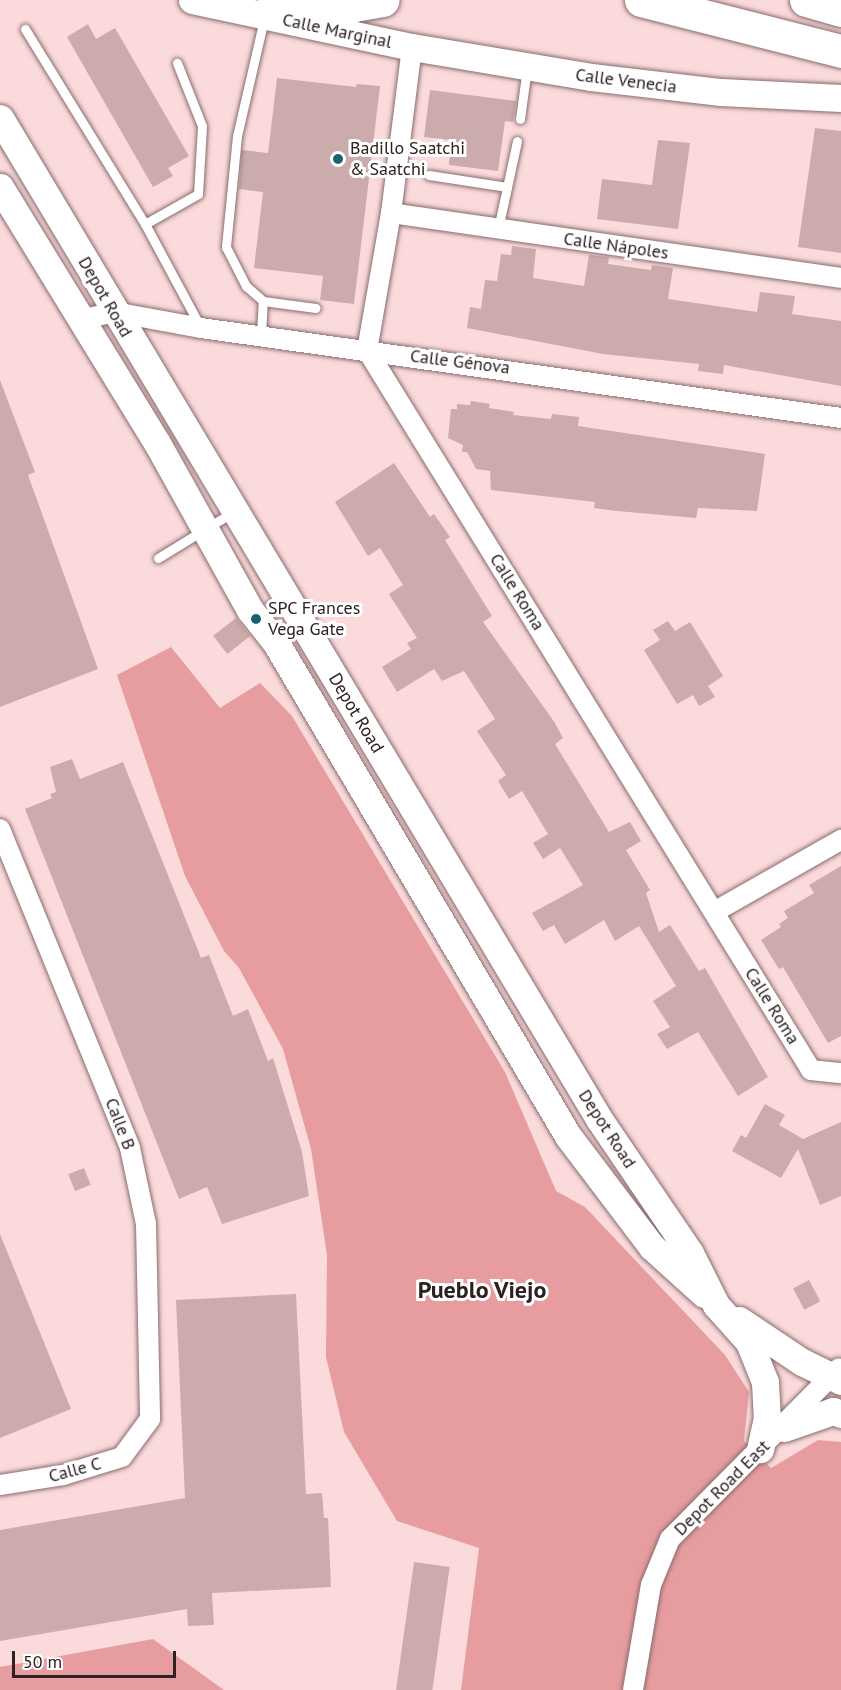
<!DOCTYPE html>
<html>
<head>
<meta charset="utf-8">
<style>
  body { margin:0 }
  #map { position:relative; width:841px; height:1690px; overflow:hidden; background:#fbdadb; font-family:"PT Sans",sans-serif }
  div>[style] { position:absolute }
  .green>* { inset:0; background:#e79da0 }
  .building>* { inset:0; background:#cbabac; transform-origin:0 0 }
  .roads { filter:drop-shadow(0 0 2px #896c6d) drop-shadow(0 0 2px #896c6d) }
  .lane>* { height:9px; margin:-4.5px; padding:0 4.5px; transform-origin:4.5px; border-radius:4.5px; background:#fff }
  .street>* { height:20px; margin:-10px; padding:0 10px; transform-origin:10px; border-radius:10px; background:#fff }
  .secondary>* { height:27px; margin:-13.5px; padding:0 13.5px; transform-origin:13.5px; border-radius:13.5px; background:#fff }
  .highway>* { height:33px; margin:-16.5px; padding:0 16.5px; transform-origin:16.5px; border-radius:16.5px; background:#fff }
  .dots>* { width:16px; height:16px; translate:-50% -50%; box-sizing:border-box; border:3px solid #fff; border-radius:50% }
  span { translate:-50% -50%; white-space:nowrap; text-align:center; line-height:1.15; -webkit-text-stroke:6px #fff; paint-order:stroke }
  .street-label { font-size:18px; color:#2c2020 }
  .poi-label { font-size:18px; color:#2c2020 }
  .left { translate:0 -50%; text-align:left }
  .district-label { font-size:24px; color:#2c2020; font-weight:700 }
  .scale { position:absolute; left:12px; top:1651px; width:164px; height:27px; box-sizing:border-box; border:3px solid #2c2020; border-top:0; padding-left:8px; font-size:18px; line-height:21px; white-space:nowrap; color:#2c2020; -webkit-text-stroke:4px #fff; paint-order:stroke }
</style>
</head>
<body>
<div id="map">
  <div class="green">
    <i style="clip-path:polygon(171px 647px,220px 708px,260px 683px,292px 716px,505px 1072px,556px 1191px,585px 1207px,725px 1355px,749px 1392px,744px 1441px,771px 1468px,818px 1440px,841px 1442px,841px 1690px,461px 1690px,479px 1548px,397px 1521px,344px 1432px,326px 1357px,327px 1255px,311px 1149px,283px 1049px,239px 968px,224px 951px,185px 876px,117px 675px)"></i>
    <i style="clip-path:polygon(153px 1639px,224px 1690px,0 1690px,0 1667px)"></i>
  </div>
  <div class="building">
    <i style="clip-path:polygon(88px 24px,96px 39px,115px 28px,189px 156px,168px 168px,173px 176px,153px 187px,67px 37px)"></i>
    <i style="clip-path:polygon(277px 78px,356px 87px,357px 84px,380px 86px,354px 304px,320px 300px,323px 276px,254px 268px,263px 192px,239px 189px,242px 150px,268px 153px)"></i>
    <i style="clip-path:polygon(430px 90px,516px 101px,513px 122px,505px 121px,498px 171px,449px 165px,451px 140px,424px 137px)"></i>
    <i style="clip-path:polygon(815px 128px,841px 131px,841px 253px,798px 247px)"></i>
    <i style="clip-path:polygon(658px 140px,690px 143px,678px 229px,597px 219px,602px 179px,652px 185px)"></i>
    <i style="clip-path:polygon(512px 246px,536px 249px,533px 278px,584px 286px,589px 255px,609px 257px,608px 264px,651px 270px,652px 265px,673px 268px,668px 299px,757px 312px,760px 292px,795px 296px,792px 314px,841px 321px,841px 386px,724px 365px,723px 374px,698px 371px,699px 364px,603px 354px,467px 328px,470px 307px,481px 309px,485px 280px,497px 281px,501px 254px,511px 255px)"></i>
    <i style="clip-path:polygon(0 380px,35px 472px,28px 475px,98px 669px,0 707px)"></i>
    <i style="clip-path:polygon(471px 401px,490px 404px,489px 408px,514px 412px,513px 415px,551px 419px,552px 414px,579px 417px,578px 426px,765px 454px,757px 511px,698px 508px,696px 518px,617px 511px,594px 508px,595px 502px,491px 490px,490px 471px,476px 469px,467px 452px,462px 452px,463px 445px,448px 438px,451px 409px,457px 409px,457px 404px,470px 405px)"></i>
    <i style="clip-path:polygon(394px 463px,430px 517px,434px 514px,450px 537px,445px 540px,492px 616px,483px 622px,555px 723px,563px 738px,555px 744px,609px 832px,630px 822px,641px 841px,626px 850px,650px 890px,646px 893px,659px 932px,670px 925px,699px 971px,705px 968px,768px 1077px,738px 1096px,698px 1032px,667px 1049px,657px 1034px,670px 1027px,653px 1001px,676px 986px,639px 926px,615px 941px,604px 920px,565px 944px,554px 925px,543px 931px,532px 913px,583px 885px,560px 848px,543px 859px,533px 843px,548px 834px,522px 791px,509px 799px,498px 781px,506px 775px,477px 731px,495px 719px,464px 671px,442px 681px,434px 669px,397px 692px,382px 667px,411px 649px,407px 643px,417px 638px,389px 594px,403px 585px,380px 548px,368px 556px,335px 502px)"></i>
    <i style="clip-path:polygon(269px 598px,281px 618px,277px 619px,264px 602px)"></i>
    <i style="left:236px;top:618px;width:23px;height:29px;rotate:52deg"></i>
    <i style="clip-path:polygon(668px 621px,675px 631px,690px 622px,723px 676px,708px 686px,715px 697px,699px 706px,693px 695px,677px 704px,644px 650px,660px 640px,653px 630px)"></i>
    <i style="clip-path:polygon(72px 759px,80px 779px,123px 762px,201px 958px,209px 955px,233px 1016px,248px 1009px,268px 1061px,273px 1058px,302px 1152px,309px 1196px,222px 1224px,207px 1187px,179px 1199px,25px 809px,52px 798px,50px 794px,56px 792px,50px 767px)"></i>
    <i style="clip-path:polygon(841px 866px,841px 1036px,828px 1043px,783px 967px,779px 969px,761px 940px,781px 927px,779px 924px,788px 918px,784px 911px,814px 893px,809px 885px)"></i>
    <i style="clip-path:polygon(765px 1104px,785px 1115px,779px 1125px,803px 1139px,841px 1122px,841px 1196px,820px 1205px,798px 1149px,781px 1178px,732px 1151px,741px 1135px,746px 1138px)"></i>
    <i style="left:84px;top:1168px;width:18px;height:17px;rotate:68deg"></i>
    <i style="clip-path:polygon(0 1234px,71px 1409px,0 1438px)"></i>
    <i style="left:809px;top:1280px;width:24px;height:18px;rotate:62deg"></i>
    <i style="clip-path:polygon(296px 1294px,306px 1494px,322px 1493px,324px 1518px,328px 1518px,331px 1587px,212px 1593px,214px 1625px,188px 1626px,187px 1609px,0 1641px,0 1530px,185px 1498px,176px 1300px)"></i>
    <i style="left:414px;top:1562px;width:36px;height:129px;rotate:8deg"></i>
  </div>
  <div class="roads">
    <div class="lane">
      <i style="left:264px;top:19px;width:120px;rotate:103deg"></i>
      <i style="left:237px;top:136px;width:112px;rotate:95.7deg"></i>
      <i style="left:226px;top:247px;width:44px;rotate:62.9deg"></i>
      <i style="left:246px;top:286px;width:23px;rotate:41deg"></i>
      <i style="left:263px;top:301px;width:53px;rotate:7.5deg"></i>
      <i style="left:25px;top:29px;width:229px;rotate:58.4deg"></i>
      <i style="left:145px;top:224px;width:118px;rotate:61.7deg"></i>
      <i style="left:520px;top:119px;width:51px;rotate:-82.2deg"></i>
      <i style="left:429px;top:175px;width:79px;rotate:8.7deg"></i>
      <i style="left:145px;top:224px;width:61px;rotate:-29.5deg"></i>
      <i style="left:198px;top:194px;width:68px;rotate:-86.6deg"></i>
      <i style="left:202px;top:126px;width:68px;rotate:-111.6deg"></i>
      <i style="left:498px;top:229px;width:90px;rotate:-77.8deg"></i>
      <i style="left:261px;top:335px;width:34px;rotate:-87deg"></i>
      <i style="left:158px;top:558px;width:88px;rotate:-31.5deg"></i>
    </div>
    <div class="street">
      <i style="left:412px;top:47px;width:167px;rotate:97.2deg"></i>
      <i style="left:391px;top:213px;width:139px;rotate:99.9deg"></i>
      <i style="left:367px;top:350px;width:846px;rotate:58.34deg"></i>
      <i style="left:811px;top:1070px;width:30px;rotate:6deg"></i>
      <i style="left:391px;top:213px;width:455px;rotate:8.2deg"></i>
      <i style="left:80px;top:320px;width:35px;rotate:-13deg"></i>
      <i style="left:114px;top:312px;width:88px;rotate:10.4deg"></i>
      <i style="left:201px;top:328px;width:646px;rotate:8deg"></i>
      <i style="left:0;top:829px;width:344px;rotate:67.8deg"></i>
      <i style="left:130px;top:1148px;width:78px;rotate:78.1deg"></i>
      <i style="left:146px;top:1224px;width:195px;rotate:88.8deg"></i>
      <i style="left:150px;top:1419px;width:47px;rotate:126.4deg"></i>
      <i style="left:122px;top:1457px;width:62px;rotate:163deg"></i>
      <i style="left:63px;top:1475px;width:64px;rotate:171deg"></i>
      <i style="left:714px;top:912px;width:146px;rotate:-29.6deg"></i>
      <i style="left:633px;top:1690px;width:107px;rotate:-80.3deg"></i>
      <i style="left:651px;top:1585px;width:50px;rotate:-67.6deg"></i>
      <i style="left:670px;top:1539px;width:240px;rotate:-45.3deg"></i>
    </div>
    <div class="secondary">
      <i style="left:192px;top:0;width:225px;rotate:12.1deg"></i>
      <i style="left:412px;top:47px;width:181px;rotate:9.5deg"></i>
      <i style="left:591px;top:77px;width:131px;rotate:6.6deg"></i>
      <i style="left:721px;top:92px;width:120px;rotate:2.9deg"></i>
      <i style="left:0;top:118px;width:1167px;rotate:59.1deg"></i>
      <i style="left:599px;top:1119px;width:162px;rotate:55.8deg"></i>
      <i style="left:690px;top:1253px;width:58px;rotate:63.4deg"></i>
      <i style="left:716px;top:1305px;width:50px;rotate:48.3deg"></i>
      <i style="left:749px;top:1342px;width:43px;rotate:68.2deg"></i>
      <i style="left:765px;top:1382px;width:35px;rotate:87deg"></i>
      <i style="left:767px;top:1417px;width:33px;rotate:102deg"></i>
      <i style="left:0;top:187px;width:300px;rotate:58.5deg"></i>
      <i style="left:157px;top:443px;width:191px;rotate:60.9deg"></i>
      <i style="left:250px;top:610px;width:42px;rotate:51.8deg"></i>
      <i style="left:276px;top:643px;width:573px;rotate:59.36deg"></i>
      <i style="left:568px;top:1136px;width:139px;rotate:52.9deg"></i>
      <i style="left:652px;top:1247px;width:70px;rotate:42.1deg"></i>
      <i style="left:739px;top:1320px;width:76px;rotate:33.7deg"></i>
      <i style="left:802px;top:1362px;width:43px;rotate:26deg"></i>
      <i style="left:784px;top:1428px;width:52px;rotate:-19.1deg"></i>
      <i style="left:833px;top:1411px;width:9px;rotate:21deg"></i>
    </div>
    <div class="highway">
      <i style="left:274px;top:0;width:80px;rotate:3.6deg"></i>
      <i style="left:354px;top:5px;width:29px;rotate:-10deg"></i>
      <i style="left:641px;top:0;width:206px;rotate:14.3deg"></i>
      <i style="left:806px;top:0;width:36px;rotate:16deg"></i>
    </div>
  </div>
  <div class="dots">
    <i style="left:338px;top:159px;background:#18636f"></i>
    <i style="left:256px;top:619px;background:#18636f"></i>
  </div>
  <div class="street-label">
    <span style="left:337px;top:31px;rotate:12deg">Calle Marginal</span>
    <span style="left:626px;top:81px;rotate:7deg">Calle Venecia</span>
    <span style="left:616px;top:246px;rotate:8deg">Calle Nápoles</span>
    <span style="left:105px;top:297px;rotate:60deg">Depot Road</span>
    <span style="left:460px;top:362px;rotate:7deg">Calle Génova</span>
    <span style="left:517px;top:592px;rotate:58deg">Calle Roma</span>
    <span style="left:356px;top:713px;rotate:59deg">Depot Road</span>
    <span style="left:772px;top:1006px;rotate:58deg">Calle Roma</span>
    <span style="left:120px;top:1124px;rotate:69deg">Calle B</span>
    <span style="left:607px;top:1129px;rotate:57deg">Depot Road</span>
    <span style="left:75px;top:1470px;rotate:-15deg">Calle C</span>
    <span style="left:722px;top:1488px;rotate:-45deg">Depot Road East</span>
  </div>
  <div class="poi-label">
    <span class="left" style="left:350px;top:159px">Badillo Saatchi<br>&amp; Saatchi</span>
    <span class="left" style="left:268px;top:619px">SPC Frances<br>Vega Gate</span>
  </div>
  <div class="district-label">
    <span style="left:482px;top:1290px">Pueblo Viejo</span>
  </div>
  <div class="scale">50 m</div>
</div>
</body>
</html>
